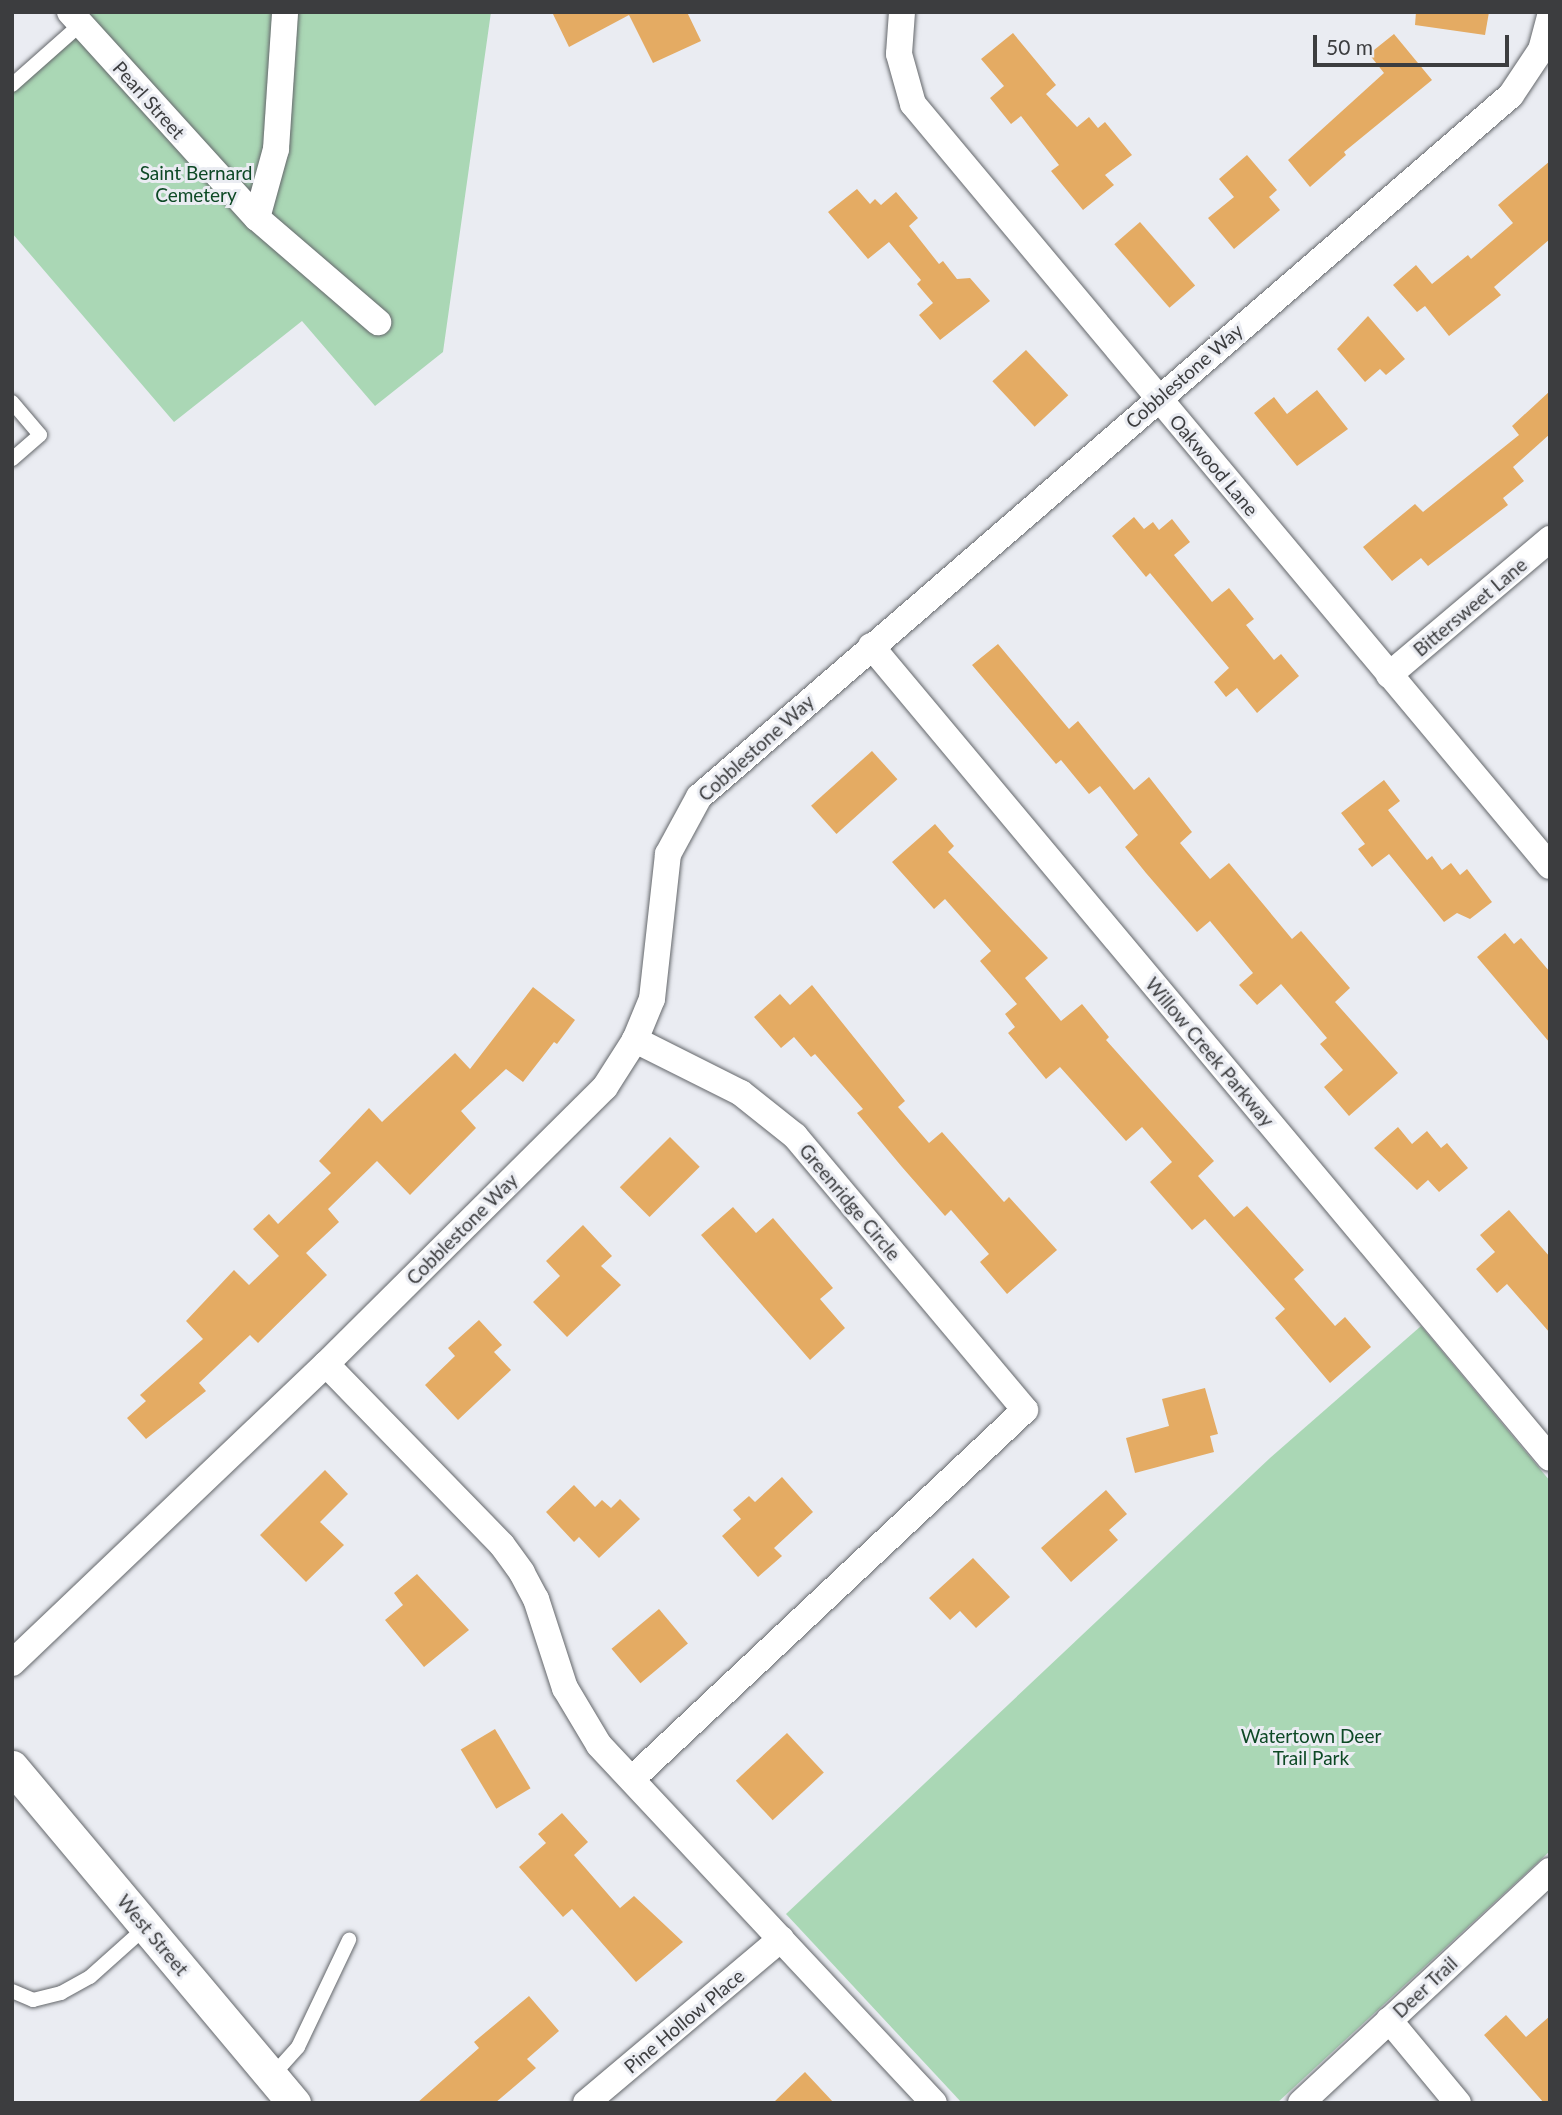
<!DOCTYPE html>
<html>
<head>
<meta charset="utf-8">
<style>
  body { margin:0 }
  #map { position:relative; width:1562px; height:2115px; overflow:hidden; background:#eaecf2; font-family:Lato,sans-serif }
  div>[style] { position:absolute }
  .green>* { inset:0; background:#aad7b5 }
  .building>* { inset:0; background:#e4ab63; transform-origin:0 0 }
  .roads { filter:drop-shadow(0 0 2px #64676b) drop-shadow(0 0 2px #64676b) }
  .service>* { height:14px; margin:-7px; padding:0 7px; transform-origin:7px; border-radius:7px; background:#fff }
  .minor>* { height:26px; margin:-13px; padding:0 13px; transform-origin:13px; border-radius:13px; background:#fff }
  .tertiary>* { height:33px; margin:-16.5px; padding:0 16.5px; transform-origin:16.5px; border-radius:16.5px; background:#fff }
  span { translate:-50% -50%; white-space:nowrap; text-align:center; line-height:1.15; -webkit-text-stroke:6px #eaecf2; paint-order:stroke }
  .street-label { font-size:19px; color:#3c3d3f }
  .park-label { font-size:19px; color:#0d4925 }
  .frame { position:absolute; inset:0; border:14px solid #3c3d3f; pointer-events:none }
  .scale { position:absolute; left:1313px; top:35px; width:196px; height:32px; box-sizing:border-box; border:4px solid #3c3d3f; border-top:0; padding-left:9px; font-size:21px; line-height:24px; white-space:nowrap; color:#3c3d3f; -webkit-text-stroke:5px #eaecf2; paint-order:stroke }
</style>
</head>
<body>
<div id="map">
  <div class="green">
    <i style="clip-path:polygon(58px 12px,491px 12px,443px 352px,375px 406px,302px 321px,174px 422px,12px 233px,12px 86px,76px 33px)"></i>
    <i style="clip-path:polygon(1421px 1326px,1550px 1481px,1550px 1851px,1277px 2103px,962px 2103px,786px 1914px,1270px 1458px)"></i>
  </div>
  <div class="building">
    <i style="clip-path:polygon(552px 12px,687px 12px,701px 41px,653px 63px,629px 15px,569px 47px)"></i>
    <i style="clip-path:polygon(1416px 12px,1489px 12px,1485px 35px,1415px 25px)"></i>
    <i style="clip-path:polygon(1013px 33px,1056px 85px,1046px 94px,1077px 127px,1089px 117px,1098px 128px,1105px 122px,1132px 155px,1105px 175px,1114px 185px,1083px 210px,1051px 171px,1059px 165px,1021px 116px,1011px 124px,990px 98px,1004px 86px,981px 59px)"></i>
    <i style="clip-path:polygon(1394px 34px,1432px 80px,1344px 152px,1346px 155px,1310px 187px,1288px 160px,1384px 73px,1369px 54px)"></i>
    <i style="clip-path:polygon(1247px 155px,1277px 190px,1269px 197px,1280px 210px,1234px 249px,1208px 218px,1234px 197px,1219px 179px)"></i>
    <i style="clip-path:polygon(1550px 161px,1550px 239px,1494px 287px,1501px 295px,1449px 336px,1425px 306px,1417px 312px,1393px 285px,1416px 265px,1432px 284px,1468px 255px,1471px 259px,1513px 223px,1498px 205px)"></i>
    <i style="clip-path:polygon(857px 189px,870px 204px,875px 199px,881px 205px,896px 192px,918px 218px,909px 226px,939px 264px,943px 261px,957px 279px,970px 278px,990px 301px,940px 340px,919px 315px,933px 303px,917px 284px,921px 280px,889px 242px,868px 259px,828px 212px)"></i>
    <i style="left:1140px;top:222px;width:84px;height:34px;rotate:49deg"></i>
    <i style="clip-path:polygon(1368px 316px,1405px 359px,1386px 375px,1380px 369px,1365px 382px,1337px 349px)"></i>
    <i style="left:1026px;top:350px;width:62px;height:46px;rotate:47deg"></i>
    <i style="clip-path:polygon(1317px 390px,1348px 429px,1297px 466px,1254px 413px,1274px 397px,1287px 414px)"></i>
    <i style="clip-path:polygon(1550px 391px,1550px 434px,1513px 467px,1524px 481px,1503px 498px,1508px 505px,1428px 566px,1421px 558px,1392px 581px,1363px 547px,1415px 504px,1423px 512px,1519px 435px,1512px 426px)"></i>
    <i style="clip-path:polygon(1134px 517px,1144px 529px,1153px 522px,1159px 530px,1172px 519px,1190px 542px,1174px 555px,1212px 602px,1229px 588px,1254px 619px,1246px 625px,1274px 660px,1281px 654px,1299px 676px,1257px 713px,1237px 688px,1226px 697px,1214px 682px,1229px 668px,1150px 573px,1146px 577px,1112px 536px)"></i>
    <i style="clip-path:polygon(998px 644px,1069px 729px,1078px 721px,1134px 790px,1149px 777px,1192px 832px,1180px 843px,1210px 879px,1229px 863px,1292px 939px,1301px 931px,1350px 988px,1335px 1002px,1398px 1073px,1349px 1116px,1324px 1087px,1343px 1070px,1320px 1044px,1327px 1038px,1281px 984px,1257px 1005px,1239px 985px,1253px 973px,1210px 921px,1197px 932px,1146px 873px,1125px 847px,1138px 835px,1100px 786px,1089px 794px,1061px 760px,1056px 764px,972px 665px)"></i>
    <i style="left:872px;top:751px;width:38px;height:82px;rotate:48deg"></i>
    <i style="clip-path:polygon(1384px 780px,1400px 801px,1388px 810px,1427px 860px,1432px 856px,1442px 870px,1451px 863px,1460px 875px,1467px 869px,1492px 902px,1470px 919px,1457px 913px,1444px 922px,1389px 854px,1372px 867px,1358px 849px,1365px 844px,1341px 813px)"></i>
    <i style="clip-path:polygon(935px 824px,954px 846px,948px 852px,1048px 958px,1025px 978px,1061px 1021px,1082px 1004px,1109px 1037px,1106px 1040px,1214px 1161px,1198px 1176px,1234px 1217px,1247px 1206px,1304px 1270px,1294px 1279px,1335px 1326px,1345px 1317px,1371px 1347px,1330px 1383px,1275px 1318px,1285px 1309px,1205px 1219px,1192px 1230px,1150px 1182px,1172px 1162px,1142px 1127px,1126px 1141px,1060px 1067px,1046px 1079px,1008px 1033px,1015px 1027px,1005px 1014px,1017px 1004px,980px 961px,991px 951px,945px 899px,934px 909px,892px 862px)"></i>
    <i style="clip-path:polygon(1505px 933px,1514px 944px,1521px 938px,1550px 972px,1550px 1043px,1477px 957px)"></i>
    <i style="clip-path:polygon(812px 985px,905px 1101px,898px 1107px,929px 1143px,942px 1132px,1004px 1202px,1009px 1197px,1057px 1250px,1007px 1294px,980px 1262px,989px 1254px,951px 1210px,945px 1216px,902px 1167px,857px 1113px,863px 1109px,815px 1054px,811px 1057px,794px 1037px,781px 1048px,754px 1017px,780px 994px,790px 1005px)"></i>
    <i style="clip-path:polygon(533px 987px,575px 1020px,557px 1044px,554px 1042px,523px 1082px,506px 1069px,461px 1111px,476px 1128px,410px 1195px,377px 1161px,328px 1209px,339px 1222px,306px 1253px,327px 1275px,258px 1343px,250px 1335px,199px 1383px,206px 1391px,146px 1439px,127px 1418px,146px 1401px,140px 1395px,203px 1339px,186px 1321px,234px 1270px,249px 1285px,279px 1256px,253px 1229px,269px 1214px,278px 1224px,331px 1173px,319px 1161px,369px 1108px,382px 1122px,455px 1053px,470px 1069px)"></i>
    <i style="clip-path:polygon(1398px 1127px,1412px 1144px,1427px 1131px,1441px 1148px,1447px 1143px,1468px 1168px,1439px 1192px,1428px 1180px,1417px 1190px,1374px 1148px)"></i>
    <i style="left:670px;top:1137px;width:42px;height:71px;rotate:45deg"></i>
    <i style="clip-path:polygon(733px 1207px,756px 1233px,773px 1218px,833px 1288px,820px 1299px,845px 1328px,810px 1360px,701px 1235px)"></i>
    <i style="clip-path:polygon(1509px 1210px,1550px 1257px,1550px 1333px,1507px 1284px,1497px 1293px,1476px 1269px,1495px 1252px,1480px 1235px)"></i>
    <i style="clip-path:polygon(583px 1225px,612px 1256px,601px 1266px,621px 1285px,567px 1337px,533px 1302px,560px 1276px,546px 1261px)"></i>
    <i style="clip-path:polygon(479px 1320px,502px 1345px,494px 1352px,511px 1370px,458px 1420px,425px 1385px,455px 1356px,448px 1348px)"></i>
    <i style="clip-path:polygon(1205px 1388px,1218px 1434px,1210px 1436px,1214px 1452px,1135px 1473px,1126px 1438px,1169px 1426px,1162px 1399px)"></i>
    <i style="clip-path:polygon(325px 1470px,348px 1494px,320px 1522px,344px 1545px,306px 1582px,260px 1535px)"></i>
    <i style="clip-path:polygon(782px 1477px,813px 1512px,774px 1548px,782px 1556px,758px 1577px,722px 1536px,741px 1519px,733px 1510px,749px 1496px,755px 1502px)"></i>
    <i style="clip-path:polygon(574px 1485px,595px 1507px,602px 1500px,611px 1508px,620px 1499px,640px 1519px,599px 1558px,579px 1537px,574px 1542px,546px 1512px)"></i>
    <i style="clip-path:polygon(1106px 1490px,1127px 1514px,1109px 1530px,1118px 1540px,1071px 1582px,1041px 1548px)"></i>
    <i style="clip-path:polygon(973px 1558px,1010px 1597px,976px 1628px,960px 1611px,950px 1620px,929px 1598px)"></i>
    <i style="clip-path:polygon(417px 1574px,469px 1630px,424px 1667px,385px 1620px,403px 1605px,394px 1593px)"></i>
    <i style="left:659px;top:1609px;width:45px;height:62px;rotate:50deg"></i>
    <i style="left:495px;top:1729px;width:69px;height:40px;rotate:59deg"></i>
    <i style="left:787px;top:1733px;width:54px;height:70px;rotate:47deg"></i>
    <i style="clip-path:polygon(562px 1813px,588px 1842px,574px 1855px,620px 1908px,634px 1896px,683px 1942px,636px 1982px,572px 1909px,563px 1917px,519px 1867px,546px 1843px,538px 1834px)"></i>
    <i style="clip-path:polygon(529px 1996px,559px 2031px,527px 2059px,536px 2068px,495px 2103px,417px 2103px,479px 2048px,474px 2042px)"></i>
    <i style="clip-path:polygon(1506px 2015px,1526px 2037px,1550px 2016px,1550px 2103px,1544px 2103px,1484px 2035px)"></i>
    <i style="clip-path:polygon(805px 2072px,834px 2103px,773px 2103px)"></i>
  </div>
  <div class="roads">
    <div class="service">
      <i style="left:12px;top:85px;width:92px;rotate:-41.5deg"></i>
      <i style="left:12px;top:402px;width:43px;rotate:49.7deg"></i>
      <i style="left:40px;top:435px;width:37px;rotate:139deg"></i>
      <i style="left:12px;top:1991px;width:23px;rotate:23deg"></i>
      <i style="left:33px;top:2000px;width:29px;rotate:-14deg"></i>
      <i style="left:61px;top:1993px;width:33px;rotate:-29deg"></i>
      <i style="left:90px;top:1977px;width:75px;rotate:-41.8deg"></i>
      <i style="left:272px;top:2076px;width:39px;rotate:-48deg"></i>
      <i style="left:298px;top:2047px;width:119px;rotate:-64.5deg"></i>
    </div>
    <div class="minor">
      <i style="left:70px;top:12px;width:278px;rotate:47.8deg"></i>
      <i style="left:257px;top:218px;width:160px;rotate:40.7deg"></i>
      <i style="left:902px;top:12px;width:42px;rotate:94.1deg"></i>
      <i style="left:899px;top:54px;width:52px;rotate:74.4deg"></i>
      <i style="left:913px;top:104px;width:993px;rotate:50.11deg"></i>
      <i style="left:257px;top:218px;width:72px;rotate:-74.6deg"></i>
      <i style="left:276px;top:149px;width:137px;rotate:-86.2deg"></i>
      <i style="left:871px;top:646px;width:1058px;rotate:50.1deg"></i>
      <i style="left:1389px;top:675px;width:211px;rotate:-40.2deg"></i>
      <i style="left:326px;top:1364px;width:252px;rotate:45.8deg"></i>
      <i style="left:502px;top:1545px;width:34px;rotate:54deg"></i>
      <i style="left:522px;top:1573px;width:30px;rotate:62deg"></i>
      <i style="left:536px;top:1599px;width:94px;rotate:72deg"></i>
      <i style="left:565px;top:1688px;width:66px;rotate:59.2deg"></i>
      <i style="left:599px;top:1745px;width:490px;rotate:46.9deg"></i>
      <i style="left:12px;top:1663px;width:434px;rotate:-43.6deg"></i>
      <i style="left:326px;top:1364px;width:393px;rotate:-44.8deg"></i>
      <i style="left:605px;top:1087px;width:56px;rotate:-57.4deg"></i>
      <i style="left:635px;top:1040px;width:44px;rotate:-67.5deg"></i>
      <i style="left:652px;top:999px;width:146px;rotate:-83.7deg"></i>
      <i style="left:668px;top:854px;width:65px;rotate:-61.5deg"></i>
      <i style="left:699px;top:797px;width:1073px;rotate:-40.84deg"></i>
      <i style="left:1511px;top:95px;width:54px;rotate:-56.3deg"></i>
      <i style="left:1541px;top:50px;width:34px;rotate:-75deg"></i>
      <i style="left:632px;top:1779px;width:539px;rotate:-43.2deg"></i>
      <i style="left:1025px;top:1410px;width:358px;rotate:-130deg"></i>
      <i style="left:795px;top:1136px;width:69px;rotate:-141.5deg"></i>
      <i style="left:741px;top:1093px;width:119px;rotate:-153.4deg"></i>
      <i style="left:1389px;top:2020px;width:108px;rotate:50.3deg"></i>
      <i style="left:586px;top:2103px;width:255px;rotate:-40.1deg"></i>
      <i style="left:1301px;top:2103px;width:340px;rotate:-43deg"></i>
    </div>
    <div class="tertiary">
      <i style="left:12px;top:1767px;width:439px;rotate:50deg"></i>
    </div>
  </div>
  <div class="street-label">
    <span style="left:149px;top:100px;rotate:48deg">Pearl Street</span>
    <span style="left:1184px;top:376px;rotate:-41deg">Cobblestone Way</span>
    <span style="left:1214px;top:465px;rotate:50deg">Oakwood Lane</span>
    <span style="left:1470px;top:607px;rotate:-40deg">Bittersweet Lane</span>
    <span style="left:756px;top:748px;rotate:-42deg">Cobblestone Way</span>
    <span style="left:1210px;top:1052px;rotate:50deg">Willow Creek Parkway</span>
    <span style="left:850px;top:1202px;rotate:50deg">Greenridge Circle</span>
    <span style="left:462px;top:1229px;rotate:-45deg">Cobblestone Way</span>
    <span style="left:153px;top:1935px;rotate:50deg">West Street</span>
    <span style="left:1425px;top:1987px;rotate:-43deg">Deer Trail</span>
    <span style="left:684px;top:2021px;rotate:-40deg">Pine Hollow Place</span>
  </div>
  <div class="park-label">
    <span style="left:196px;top:184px">Saint Bernard<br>Cemetery</span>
    <span style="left:1311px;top:1747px">Watertown Deer<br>Trail Park</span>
  </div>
  <div class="frame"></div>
  <div class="scale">50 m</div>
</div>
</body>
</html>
